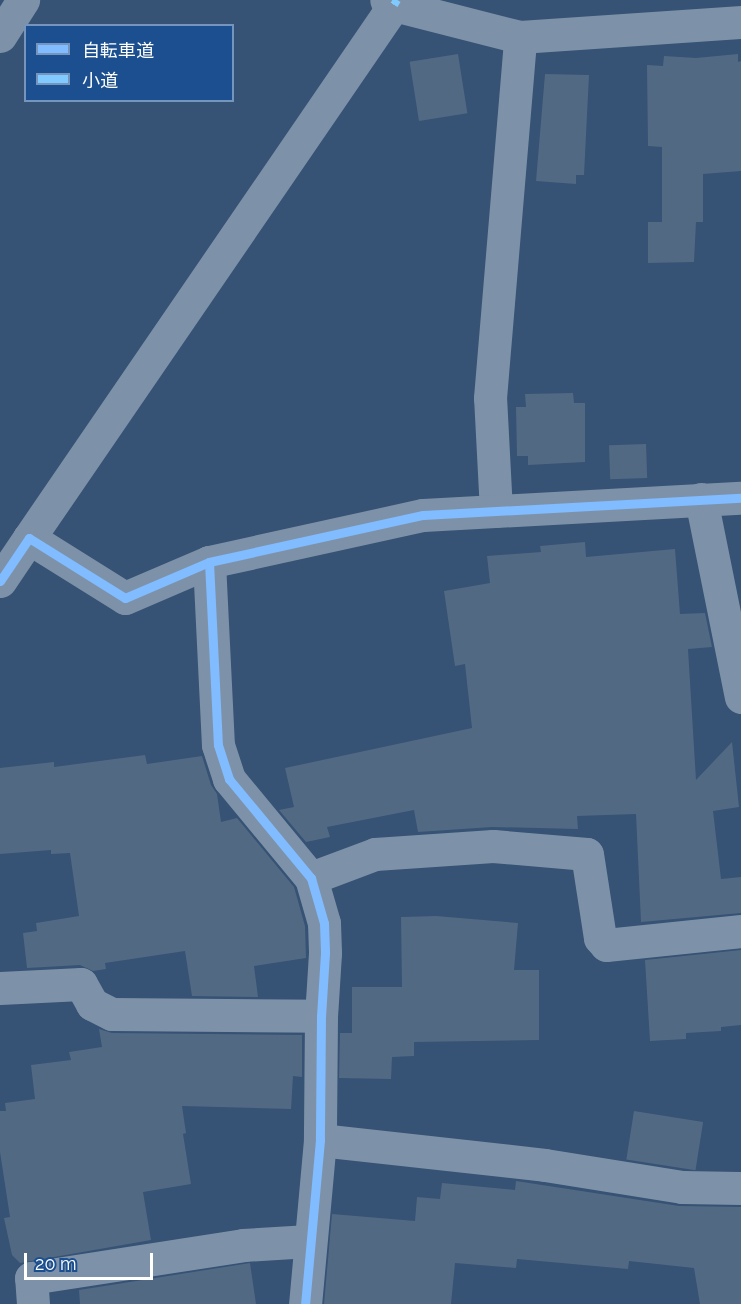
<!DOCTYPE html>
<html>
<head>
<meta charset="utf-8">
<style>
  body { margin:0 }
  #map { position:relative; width:741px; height:1304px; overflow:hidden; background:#365274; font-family:Raleway,"Noto Sans JP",sans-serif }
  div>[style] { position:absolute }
  .building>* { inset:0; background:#526984; transform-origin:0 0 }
  .minor>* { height:33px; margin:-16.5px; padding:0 16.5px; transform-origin:16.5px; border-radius:16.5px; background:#7d92a8 }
  .quiet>* { height:8px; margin-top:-4px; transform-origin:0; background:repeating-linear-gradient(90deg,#80caff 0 15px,transparent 0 23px) }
  .cycleway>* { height:9px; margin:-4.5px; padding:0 4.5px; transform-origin:4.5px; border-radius:4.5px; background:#80bcff }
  span { translate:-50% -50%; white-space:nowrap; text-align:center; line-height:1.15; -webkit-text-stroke:4.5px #1b4f8f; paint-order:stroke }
  .legend { position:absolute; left:24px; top:24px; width:210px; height:78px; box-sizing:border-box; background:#1b4f8f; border:2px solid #7695bc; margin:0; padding:8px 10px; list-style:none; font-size:18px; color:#fff }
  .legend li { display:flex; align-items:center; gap:12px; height:30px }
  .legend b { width:30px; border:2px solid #7695bc }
  .scale { position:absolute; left:24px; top:1253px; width:129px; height:27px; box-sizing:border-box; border:3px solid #fff; border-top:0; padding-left:8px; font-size:18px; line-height:21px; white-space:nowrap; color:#fff; -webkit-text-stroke:4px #1b4f8f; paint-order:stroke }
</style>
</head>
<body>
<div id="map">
  <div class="building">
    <i style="left:458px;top:54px;width:60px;height:49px;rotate:81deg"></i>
    <i style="clip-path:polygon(738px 54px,738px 62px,741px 61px,741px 171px,703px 174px,703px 222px,696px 222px,694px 262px,648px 263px,648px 222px,662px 222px,662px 147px,648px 146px,647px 65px,663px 66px,664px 56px,696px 58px)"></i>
    <i style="clip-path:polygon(545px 74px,589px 75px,584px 175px,576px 175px,576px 184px,536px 181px)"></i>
    <i style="clip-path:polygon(573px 393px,574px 403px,585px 403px,585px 462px,528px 465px,528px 456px,517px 456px,516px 407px,526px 407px,525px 394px)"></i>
    <i style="left:646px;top:444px;width:34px;height:37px;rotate:88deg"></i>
    <i style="clip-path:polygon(585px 542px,586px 557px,675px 549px,680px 614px,705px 613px,712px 647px,688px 649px,696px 780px,732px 742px,739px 807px,713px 811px,721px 879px,741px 877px,741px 913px,641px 922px,636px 814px,577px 816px,578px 829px,492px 827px,418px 832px,414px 810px,327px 827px,330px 837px,306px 842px,279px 810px,294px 807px,285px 768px,472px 728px,465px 664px,455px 666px,444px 591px,490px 583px,487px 556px,541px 552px,540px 546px)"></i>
    <i style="clip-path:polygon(145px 755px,147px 764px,202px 756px,211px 785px,217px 794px,221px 822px,237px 818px,294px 887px,305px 926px,306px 958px,254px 966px,258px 997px,192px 996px,185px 951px,105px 963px,106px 969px,93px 971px,80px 965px,27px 968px,23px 933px,37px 931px,36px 923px,79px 916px,70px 853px,51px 854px,51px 850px,0 854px,0 768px,54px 762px,54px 767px)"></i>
    <i style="clip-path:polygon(436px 916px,518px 923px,514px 970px,539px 970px,539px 1040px,414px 1042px,414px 1056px,392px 1057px,391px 1079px,339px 1078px,340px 1033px,352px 1033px,352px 987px,402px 987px,401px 917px)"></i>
    <i style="clip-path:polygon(741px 950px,741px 1025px,721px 1027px,721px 1031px,686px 1033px,686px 1039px,650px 1041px,645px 960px)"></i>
    <i style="clip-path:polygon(99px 1029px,112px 1033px,302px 1035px,302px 1077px,293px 1076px,291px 1109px,182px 1106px,186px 1133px,183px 1134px,191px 1184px,143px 1192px,151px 1240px,20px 1263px,12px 1255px,4px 1218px,10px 1217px,0 1152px,0 1111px,6px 1111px,5px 1103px,35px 1099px,31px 1065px,71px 1060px,69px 1052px,102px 1047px)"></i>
    <i style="left:634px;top:1111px;width:70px;height:49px;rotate:9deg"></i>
    <i style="clip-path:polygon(516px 1181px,679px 1206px,741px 1207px,741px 1304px,700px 1304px,694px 1268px,629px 1261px,628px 1269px,517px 1259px,516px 1268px,455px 1263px,451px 1304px,324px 1304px,332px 1214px,415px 1221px,417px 1197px,440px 1199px,442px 1183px,515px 1190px)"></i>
    <i style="clip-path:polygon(250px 1263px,256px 1304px,80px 1304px,79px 1290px)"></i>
  </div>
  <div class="minor">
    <i style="left:394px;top:5px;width:130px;rotate:14.3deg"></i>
    <i style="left:520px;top:37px;width:222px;rotate:-3.9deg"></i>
    <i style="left:0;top:36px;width:43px;rotate:-57.4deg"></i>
    <i style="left:701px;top:499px;width:202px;rotate:78.6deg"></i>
    <i style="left:496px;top:511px;width:113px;rotate:-93deg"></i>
    <i style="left:490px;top:398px;width:362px;rotate:-85.2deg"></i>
    <i style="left:29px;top:538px;width:646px;rotate:-55.6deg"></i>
    <i style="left:394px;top:5px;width:9px;rotate:-148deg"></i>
    <i style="left:209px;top:562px;width:183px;rotate:87.2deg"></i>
    <i style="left:218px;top:745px;width:36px;rotate:72deg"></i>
    <i style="left:229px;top:779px;width:129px;rotate:50.4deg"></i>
    <i style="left:311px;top:878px;width:47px;rotate:73.9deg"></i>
    <i style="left:324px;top:923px;width:30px;rotate:88deg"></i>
    <i style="left:325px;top:953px;width:63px;rotate:93.6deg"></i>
    <i style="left:321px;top:1016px;width:124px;rotate:90.5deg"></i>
    <i style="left:320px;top:1140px;width:165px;rotate:95.2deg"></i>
    <i style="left:0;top:581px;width:52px;rotate:-56deg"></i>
    <i style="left:29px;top:538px;width:113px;rotate:32deg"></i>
    <i style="left:125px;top:598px;width:91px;rotate:-23.2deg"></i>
    <i style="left:209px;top:562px;width:219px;rotate:-12.4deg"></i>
    <i style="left:423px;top:515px;width:318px;rotate:-3.1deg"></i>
    <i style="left:311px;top:878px;width:68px;rotate:-20.6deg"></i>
    <i style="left:375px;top:854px;width:118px;rotate:-3.9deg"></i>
    <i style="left:493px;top:846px;width:94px;rotate:4.9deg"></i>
    <i style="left:587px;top:854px;width:85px;rotate:81.2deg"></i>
    <i style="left:600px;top:938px;width:9px;rotate:49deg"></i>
    <i style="left:606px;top:945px;width:136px;rotate:-5.9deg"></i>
    <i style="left:0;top:988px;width:81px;rotate:-2.8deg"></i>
    <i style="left:81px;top:984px;width:23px;rotate:61deg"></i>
    <i style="left:92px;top:1004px;width:22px;rotate:27deg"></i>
    <i style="left:112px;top:1014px;width:209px;rotate:0.5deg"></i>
    <i style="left:320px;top:1140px;width:226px;rotate:6.3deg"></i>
    <i style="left:545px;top:1165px;width:139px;rotate:9.1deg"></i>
    <i style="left:682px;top:1187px;width:59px;rotate:1deg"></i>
    <i style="left:33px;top:1304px;width:26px;rotate:-94deg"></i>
    <i style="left:31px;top:1278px;width:215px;rotate:-8.8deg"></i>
    <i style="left:243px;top:1245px;width:66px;rotate:-3.5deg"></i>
  </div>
  <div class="quiet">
    <i style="left:394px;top:5px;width:6px;rotate:-59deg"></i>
  </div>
  <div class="cycleway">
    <i style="left:209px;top:562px;width:183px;rotate:87.2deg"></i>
    <i style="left:218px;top:745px;width:36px;rotate:72deg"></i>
    <i style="left:229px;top:779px;width:129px;rotate:50.4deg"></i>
    <i style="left:311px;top:878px;width:47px;rotate:73.9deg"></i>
    <i style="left:324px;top:923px;width:30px;rotate:88deg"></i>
    <i style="left:325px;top:953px;width:63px;rotate:93.6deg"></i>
    <i style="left:321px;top:1016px;width:124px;rotate:90.5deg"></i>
    <i style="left:320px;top:1140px;width:165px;rotate:95.2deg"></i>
    <i style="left:0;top:581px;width:52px;rotate:-56deg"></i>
    <i style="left:29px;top:538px;width:113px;rotate:32deg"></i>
    <i style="left:125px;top:598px;width:91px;rotate:-23.2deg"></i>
    <i style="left:209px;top:562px;width:219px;rotate:-12.4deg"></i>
    <i style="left:423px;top:515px;width:318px;rotate:-3.1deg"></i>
  </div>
  <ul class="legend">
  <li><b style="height:8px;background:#80bcff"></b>自転車道</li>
  <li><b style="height:8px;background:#80caff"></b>小道</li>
  </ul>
  <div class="scale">20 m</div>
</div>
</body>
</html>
